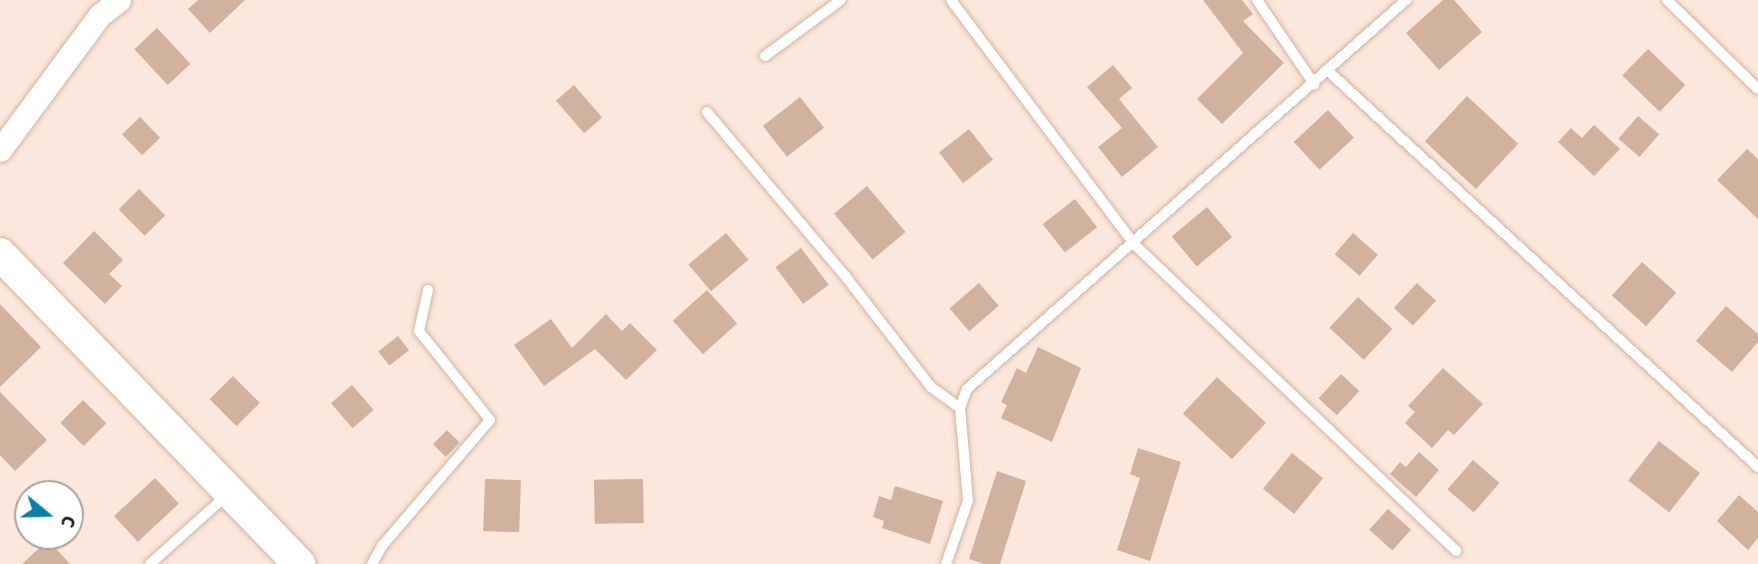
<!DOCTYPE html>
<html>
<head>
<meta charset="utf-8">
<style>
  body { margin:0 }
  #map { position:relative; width:1758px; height:564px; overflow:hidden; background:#fbe7db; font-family:"Source Sans 3",sans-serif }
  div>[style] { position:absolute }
  .building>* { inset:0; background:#d1b29e; transform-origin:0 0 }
  .roads { filter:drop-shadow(0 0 2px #d2b39f) drop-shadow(0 0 2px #d2b39f) }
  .lane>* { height:10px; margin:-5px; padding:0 5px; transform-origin:5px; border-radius:5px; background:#fff }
  .street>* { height:23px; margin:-11.5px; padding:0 11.5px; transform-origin:11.5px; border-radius:11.5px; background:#fff }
  .secondary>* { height:32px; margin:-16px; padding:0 16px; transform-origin:16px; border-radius:16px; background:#fff }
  span { translate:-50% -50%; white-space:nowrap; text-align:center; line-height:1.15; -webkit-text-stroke:7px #fff; paint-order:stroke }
  .north { position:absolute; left:14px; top:480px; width:70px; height:70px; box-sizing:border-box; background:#fff; border:2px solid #a7a3a0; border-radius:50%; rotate:109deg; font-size:19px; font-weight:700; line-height:28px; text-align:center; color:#231811 }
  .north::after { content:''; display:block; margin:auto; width:24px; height:32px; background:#0a80a7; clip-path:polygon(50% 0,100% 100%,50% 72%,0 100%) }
</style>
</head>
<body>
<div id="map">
  <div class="building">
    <i style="clip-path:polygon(198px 0,245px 0,210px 33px,188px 9px)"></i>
    <i style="clip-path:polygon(1203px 0,1242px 0,1253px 14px,1243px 21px,1284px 63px,1222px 124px,1197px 99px,1243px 53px)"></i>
    <i style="clip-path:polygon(1443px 0,1454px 0,1482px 32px,1439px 70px,1406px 33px)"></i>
    <i style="left:157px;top:28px;width:49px;height:31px;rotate:47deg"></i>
    <i style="left:1648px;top:49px;width:52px;height:37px;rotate:44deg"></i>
    <i style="clip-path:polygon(1113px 65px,1132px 88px,1119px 99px,1158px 147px,1122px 177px,1098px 147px,1122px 128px,1087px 87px)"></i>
    <i style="left:574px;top:85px;width:43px;height:24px;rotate:49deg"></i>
    <i style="left:1467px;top:96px;width:70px;height:62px;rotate:43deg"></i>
    <i style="left:800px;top:97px;width:39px;height:47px;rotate:52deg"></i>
    <i style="left:1328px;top:110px;width:38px;height:47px;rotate:47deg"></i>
    <i style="left:1638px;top:116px;width:28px;height:30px;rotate:41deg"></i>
    <i style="left:140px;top:117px;width:29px;height:25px;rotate:46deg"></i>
    <i style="clip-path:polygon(1594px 125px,1620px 149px,1594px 176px,1558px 142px,1571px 128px,1582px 138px)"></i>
    <i style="left:969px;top:129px;width:39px;height:38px;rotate:52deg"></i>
    <i style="clip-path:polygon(1747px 149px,1758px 159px,1758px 219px,1717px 180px)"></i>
    <i style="left:867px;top:186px;width:60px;height:43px;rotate:50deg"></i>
    <i style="left:139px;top:189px;width:37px;height:29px;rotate:45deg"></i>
    <i style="left:1075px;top:199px;width:36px;height:41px;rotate:52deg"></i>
    <i style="left:1207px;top:207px;width:39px;height:46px;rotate:50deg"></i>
    <i style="clip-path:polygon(94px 231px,123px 260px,109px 274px,122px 286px,105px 304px,63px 263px)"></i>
    <i style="left:726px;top:233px;width:35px;height:49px;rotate:50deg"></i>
    <i style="left:1353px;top:233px;width:33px;height:28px;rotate:41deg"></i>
    <i style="left:801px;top:248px;width:46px;height:32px;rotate:53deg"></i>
    <i style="left:1642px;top:262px;width:46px;height:45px;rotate:42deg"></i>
    <i style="left:979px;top:283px;width:30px;height:39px;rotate:49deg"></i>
    <i style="left:1417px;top:283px;width:26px;height:34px;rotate:43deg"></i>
    <i style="left:707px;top:290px;width:45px;height:46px;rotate:48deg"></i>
    <i style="left:1358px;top:297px;width:47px;height:42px;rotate:43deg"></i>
    <i style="clip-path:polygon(0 304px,41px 347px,0 387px)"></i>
    <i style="clip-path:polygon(1726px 306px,1758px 334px,1758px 342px,1732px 372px,1696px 341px)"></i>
    <i style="clip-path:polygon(606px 314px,622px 331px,630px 323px,657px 350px,626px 380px,595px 349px,544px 386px,514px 345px,551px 319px,572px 348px)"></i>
    <i style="left:398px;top:336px;width:18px;height:25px;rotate:52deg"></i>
    <i style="clip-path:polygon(1038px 347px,1081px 368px,1052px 442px,1001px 418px,1007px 405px,1001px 402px,1017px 368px,1026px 373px)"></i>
    <i style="clip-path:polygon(1443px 368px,1483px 404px,1454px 435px,1448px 430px,1432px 448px,1405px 423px,1415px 412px,1408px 406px)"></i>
    <i style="left:1341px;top:374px;width:25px;height:33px;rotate:43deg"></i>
    <i style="left:233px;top:376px;width:38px;height:33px;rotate:45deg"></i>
    <i style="left:1217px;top:377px;width:67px;height:50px;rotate:43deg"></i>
    <i style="left:352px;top:385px;width:33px;height:28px;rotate:49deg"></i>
    <i style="clip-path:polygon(0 392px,47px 440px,15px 471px,0 455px)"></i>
    <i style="left:83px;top:400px;width:33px;height:32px;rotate:45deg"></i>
    <i style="left:447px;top:430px;width:18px;height:20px;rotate:45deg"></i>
    <i style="left:1659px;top:441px;width:52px;height:50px;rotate:38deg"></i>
    <i style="clip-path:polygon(1138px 448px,1181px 462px,1150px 561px,1117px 550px,1140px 478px,1130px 474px)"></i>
    <i style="clip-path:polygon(1419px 452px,1439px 470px,1416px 497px,1390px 474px,1400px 462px,1406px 467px)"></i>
    <i style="left:1292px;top:453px;width:40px;height:46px;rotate:39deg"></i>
    <i style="left:1473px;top:460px;width:35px;height:39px;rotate:41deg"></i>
    <i style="clip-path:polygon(997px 471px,1026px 481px,1000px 564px,984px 564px,969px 559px)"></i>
    <i style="left:155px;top:478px;width:35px;height:56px;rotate:47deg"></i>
    <i style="left:485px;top:479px;width:36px;height:52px;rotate:2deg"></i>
    <i style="left:643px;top:479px;width:44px;height:49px;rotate:89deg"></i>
    <i style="clip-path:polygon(895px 486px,943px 501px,930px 544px,882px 528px,884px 521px,873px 517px,879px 496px,891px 500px)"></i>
    <i style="clip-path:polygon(1739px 495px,1758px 512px,1758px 538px,1748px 550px,1717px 521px)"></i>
    <i style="left:1388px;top:509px;width:31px;height:28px;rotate:42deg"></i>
    <i style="clip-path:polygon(48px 540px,70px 564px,22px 564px)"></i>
  </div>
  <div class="roads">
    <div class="lane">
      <i style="left:951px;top:0;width:305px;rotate:53.1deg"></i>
      <i style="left:1134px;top:244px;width:445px;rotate:43.6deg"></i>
      <i style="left:1257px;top:0;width:102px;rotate:55.8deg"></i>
      <i style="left:1667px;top:0;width:127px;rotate:44.4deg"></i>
      <i style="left:765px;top:56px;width:94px;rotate:-36.4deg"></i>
      <i style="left:1327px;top:70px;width:586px;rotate:42.65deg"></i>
      <i style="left:707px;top:112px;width:216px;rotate:49.9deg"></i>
      <i style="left:846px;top:277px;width:139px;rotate:52.3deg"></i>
      <i style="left:931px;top:387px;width:36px;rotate:36deg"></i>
      <i style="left:150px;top:564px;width:105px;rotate:-41.9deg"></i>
      <i style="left:372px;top:564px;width:21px;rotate:-61deg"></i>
      <i style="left:382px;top:546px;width:166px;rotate:-49.4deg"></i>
      <i style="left:490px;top:420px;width:114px;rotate:-128.6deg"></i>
      <i style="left:419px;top:331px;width:42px;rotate:-77.6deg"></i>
      <i style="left:946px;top:564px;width:67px;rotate:-70.8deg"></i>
      <i style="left:968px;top:501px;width:93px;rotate:-94.9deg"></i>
      <i style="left:960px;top:408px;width:20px;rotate:-70deg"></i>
      <i style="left:967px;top:389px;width:587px;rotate:-41.54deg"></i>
    </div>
    <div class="street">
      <i style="left:0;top:150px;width:168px;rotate:-53.5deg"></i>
      <i style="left:100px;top:15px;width:24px;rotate:-38deg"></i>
    </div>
    <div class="secondary">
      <i style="left:0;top:254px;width:431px;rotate:46deg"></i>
    </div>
  </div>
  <div class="north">С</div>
</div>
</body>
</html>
